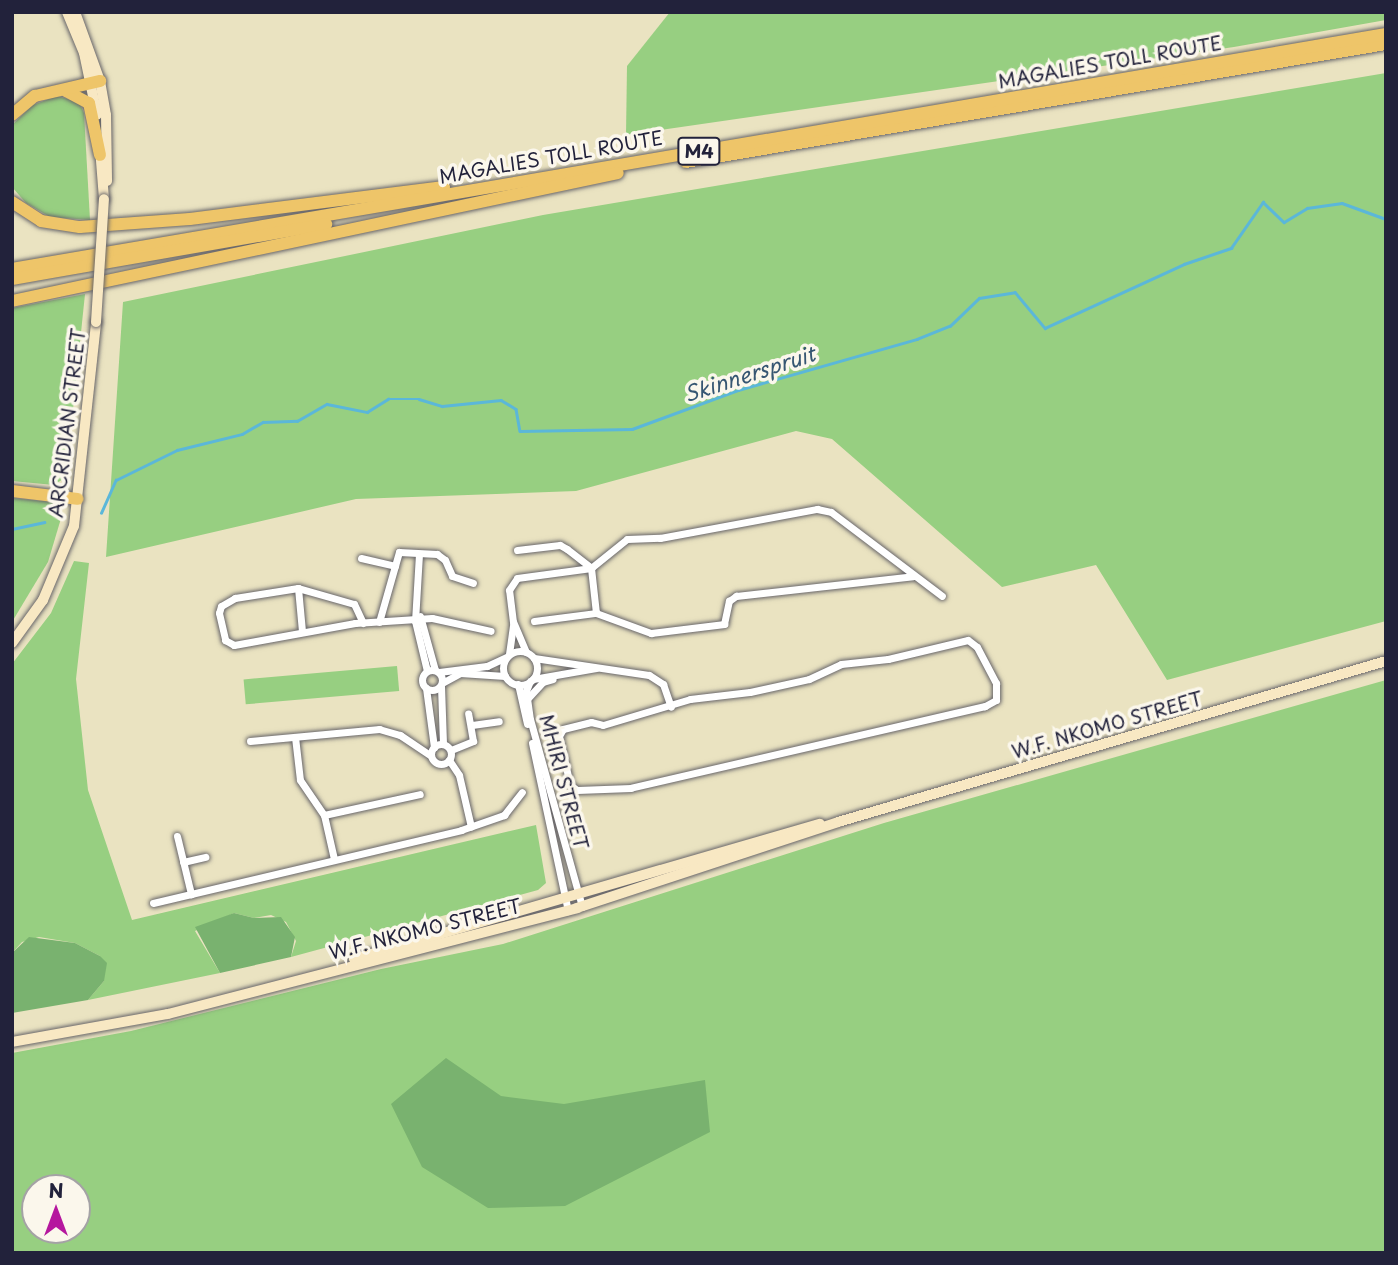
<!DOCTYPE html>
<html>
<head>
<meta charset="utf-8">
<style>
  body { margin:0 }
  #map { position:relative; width:1398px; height:1265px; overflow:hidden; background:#eae3c1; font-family:"Playpen Sans",sans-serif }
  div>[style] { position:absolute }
  .green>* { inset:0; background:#97cf81; transform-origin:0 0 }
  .forest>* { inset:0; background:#79b26f }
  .stream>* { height:2.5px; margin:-1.25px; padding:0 1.25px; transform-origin:1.25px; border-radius:1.25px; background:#5bb7d9 }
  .roads { filter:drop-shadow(0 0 2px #68666a) drop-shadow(0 0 2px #68666a) }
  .street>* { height:7px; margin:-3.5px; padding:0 3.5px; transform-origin:3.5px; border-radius:3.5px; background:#fff }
  .street>.ring { margin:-3.5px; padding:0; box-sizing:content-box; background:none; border:7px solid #fff; border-radius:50% }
  .secondary>* { height:10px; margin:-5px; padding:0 5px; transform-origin:5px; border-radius:5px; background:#f8e8c3 }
  .highway>* { height:12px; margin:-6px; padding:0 6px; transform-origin:6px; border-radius:6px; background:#eec569 }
  .bridges { filter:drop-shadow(0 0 2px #68666a) drop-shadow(0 0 2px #68666a) }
  .secondary-bridge>* { height:10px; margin:-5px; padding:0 5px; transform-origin:5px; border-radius:5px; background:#f8e8c3 }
  span { translate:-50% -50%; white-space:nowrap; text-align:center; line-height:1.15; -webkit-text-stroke:7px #fbf7ec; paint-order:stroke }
  .shield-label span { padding:2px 5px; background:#fbf7ec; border:2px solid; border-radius:5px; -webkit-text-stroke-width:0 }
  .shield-label { font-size:18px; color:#22223b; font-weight:700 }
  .street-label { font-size:19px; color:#22223b }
  .water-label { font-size:21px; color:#365672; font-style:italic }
  .frame { position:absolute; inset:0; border:14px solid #22223b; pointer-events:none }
  .north { position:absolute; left:21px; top:1174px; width:70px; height:70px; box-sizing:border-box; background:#fbf7ec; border:2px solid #a4a2a5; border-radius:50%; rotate:0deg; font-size:19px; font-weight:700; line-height:28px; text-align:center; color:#22223b }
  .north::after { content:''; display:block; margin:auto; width:24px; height:32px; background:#b5179e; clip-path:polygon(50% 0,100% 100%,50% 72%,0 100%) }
</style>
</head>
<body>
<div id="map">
  <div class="green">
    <i style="clip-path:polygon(670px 12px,1386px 12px,1386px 20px,1234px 47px,626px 135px,627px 66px)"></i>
    <i style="clip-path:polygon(1386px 73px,1386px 621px,1167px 680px,1096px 565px,1002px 587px,832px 439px,796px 431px,576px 491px,356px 499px,106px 557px,123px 302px,543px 215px)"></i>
    <i style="clip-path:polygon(57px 96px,79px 102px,84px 113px,90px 220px,50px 217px,26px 203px,12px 187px,12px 125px,33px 105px)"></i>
    <i style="clip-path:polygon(85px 294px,66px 477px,54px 485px,12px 481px,12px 308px)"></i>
    <i style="clip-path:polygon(12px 498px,52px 502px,62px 515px,48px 562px,12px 622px)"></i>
    <i style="clip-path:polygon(74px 561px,89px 563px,76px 679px,88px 790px,132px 920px,536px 825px,546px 883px,538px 890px,291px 957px,296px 941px,286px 922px,271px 915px,254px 918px,234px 913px,195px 931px,220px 973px,88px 1000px,104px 981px,100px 956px,75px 943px,39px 937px,22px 942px,12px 953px,12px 664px,51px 613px)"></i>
    <i style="left:397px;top:666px;width:25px;height:154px;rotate:85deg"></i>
    <i style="clip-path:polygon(evenodd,1386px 680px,1386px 1253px,12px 1253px,12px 1053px,131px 1031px,381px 969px,503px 944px,884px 823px,1386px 680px,35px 1188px,77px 1188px,77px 1230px,35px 1230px,35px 1188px)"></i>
  </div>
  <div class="forest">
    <i style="clip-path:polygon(234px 913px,254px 918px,281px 917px,295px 937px,291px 957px,220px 973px,195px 927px)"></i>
    <i style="clip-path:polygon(29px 937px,75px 943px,100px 956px,107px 963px,104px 981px,88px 1000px,12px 1013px,12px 953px)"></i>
    <i style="clip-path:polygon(446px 1058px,501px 1096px,564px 1104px,705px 1080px,710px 1132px,565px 1206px,488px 1208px,422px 1167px,391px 1104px)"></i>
  </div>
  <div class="stream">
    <i style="left:101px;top:513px;width:36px;rotate:-66deg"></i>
    <i style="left:116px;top:480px;width:68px;rotate:-26.2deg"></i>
    <i style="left:177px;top:450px;width:67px;rotate:-13.8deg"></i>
    <i style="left:242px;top:434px;width:24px;rotate:-30deg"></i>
    <i style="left:263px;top:422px;width:34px;rotate:-2deg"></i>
    <i style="left:297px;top:421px;width:34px;rotate:-30deg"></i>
    <i style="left:327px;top:404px;width:41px;rotate:11.3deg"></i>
    <i style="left:367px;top:412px;width:25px;rotate:-32deg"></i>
    <i style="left:388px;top:399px;width:31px"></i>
    <i style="left:419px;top:399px;width:24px;rotate:17deg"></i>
    <i style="left:442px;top:406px;width:59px;rotate:-5.8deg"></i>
    <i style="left:501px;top:400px;width:17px;rotate:31deg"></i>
    <i style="left:516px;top:409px;width:22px;rotate:80deg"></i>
    <i style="left:520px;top:431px;width:112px;rotate:-1deg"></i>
    <i style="left:632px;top:429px;width:113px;rotate:-20.2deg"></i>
    <i style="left:738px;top:390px;width:186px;rotate:-15.9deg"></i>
    <i style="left:917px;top:339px;width:35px;rotate:-22deg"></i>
    <i style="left:950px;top:326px;width:40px;rotate:-44deg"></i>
    <i style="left:979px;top:298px;width:36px;rotate:-9deg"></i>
    <i style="left:1015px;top:292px;width:47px;rotate:50.2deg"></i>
    <i style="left:1045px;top:328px;width:153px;rotate:-24.7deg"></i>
    <i style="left:1184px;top:264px;width:50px;rotate:-18.8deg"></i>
    <i style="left:1231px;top:248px;width:56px;rotate:-55.2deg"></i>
    <i style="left:1263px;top:202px;width:29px;rotate:44deg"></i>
    <i style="left:1284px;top:222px;width:27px;rotate:-31deg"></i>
    <i style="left:1307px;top:208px;width:35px;rotate:-8deg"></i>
    <i style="left:1342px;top:203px;width:47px;rotate:20deg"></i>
    <i style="left:12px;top:529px;width:33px;rotate:-12deg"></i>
  </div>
  <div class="roads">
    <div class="street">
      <i style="left:517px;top:550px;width:43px;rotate:-6.6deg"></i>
      <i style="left:560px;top:545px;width:8px;rotate:30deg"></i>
      <i style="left:567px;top:549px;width:31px;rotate:38deg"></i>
      <i style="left:591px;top:568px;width:45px;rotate:83.7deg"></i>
      <i style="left:419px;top:554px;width:67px;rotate:93.4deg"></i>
      <i style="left:415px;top:621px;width:51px;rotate:76.5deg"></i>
      <i style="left:361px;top:558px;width:35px;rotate:13deg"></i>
      <i style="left:298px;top:588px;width:43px;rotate:84.7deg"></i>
      <i style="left:420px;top:616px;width:56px;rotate:74.5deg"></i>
      <i style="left:534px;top:621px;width:63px;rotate:-7.4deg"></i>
      <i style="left:596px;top:613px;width:59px;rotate:20deg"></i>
      <i style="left:651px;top:633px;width:74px;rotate:-7deg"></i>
      <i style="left:724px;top:624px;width:24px;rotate:-78deg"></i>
      <i style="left:729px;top:601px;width:9px;rotate:-36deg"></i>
      <i style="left:736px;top:596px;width:178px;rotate:-6.4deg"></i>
      <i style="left:379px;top:622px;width:73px;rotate:-74.1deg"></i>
      <i style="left:399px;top:552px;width:38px;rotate:3deg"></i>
      <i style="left:437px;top:554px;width:10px;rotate:37deg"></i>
      <i style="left:445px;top:560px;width:17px;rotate:66deg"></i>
      <i style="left:452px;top:576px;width:22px;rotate:18deg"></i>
      <i style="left:363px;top:623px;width:21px;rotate:-115deg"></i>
      <i style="left:354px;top:604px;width:58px;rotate:-164.1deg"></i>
      <i style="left:298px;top:588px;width:64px;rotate:171deg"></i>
      <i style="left:235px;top:598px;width:16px;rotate:150deg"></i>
      <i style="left:221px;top:606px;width:7px;rotate:106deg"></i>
      <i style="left:219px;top:613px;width:28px;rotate:77deg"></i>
      <i style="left:225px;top:640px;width:10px;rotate:29deg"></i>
      <i style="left:234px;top:645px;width:123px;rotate:-10.3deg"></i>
      <i style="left:355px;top:623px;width:77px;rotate:-3.7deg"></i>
      <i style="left:432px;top:618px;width:60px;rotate:12.4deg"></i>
      <i style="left:968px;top:640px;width:11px;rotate:38deg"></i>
      <i style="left:977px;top:647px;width:41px;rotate:62.2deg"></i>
      <i style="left:996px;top:683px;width:17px;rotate:90deg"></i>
      <i style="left:996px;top:700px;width:13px;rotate:151deg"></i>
      <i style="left:985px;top:706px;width:363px;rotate:167deg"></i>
      <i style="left:631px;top:788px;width:54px;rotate:177.9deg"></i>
      <i style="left:577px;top:790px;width:9px;rotate:-144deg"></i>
      <i style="left:570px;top:785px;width:50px;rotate:-102.7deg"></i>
      <i style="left:559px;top:736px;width:8px;rotate:-60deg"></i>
      <i style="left:563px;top:729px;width:29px;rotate:-14deg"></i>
      <i style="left:591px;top:722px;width:12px;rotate:14deg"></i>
      <i style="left:603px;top:725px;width:91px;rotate:-16.6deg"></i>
      <i style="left:690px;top:699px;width:60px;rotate:-6.7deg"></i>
      <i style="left:750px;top:692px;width:60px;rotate:-12.4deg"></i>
      <i style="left:809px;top:679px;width:35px;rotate:-25deg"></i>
      <i style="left:841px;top:664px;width:47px;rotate:-6.1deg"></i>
      <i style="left:888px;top:659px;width:82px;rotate:-13.4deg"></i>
      <i class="ring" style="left:503px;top:651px;width:27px;height:27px"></i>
      <i style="left:526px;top:652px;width:33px;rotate:-113deg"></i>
      <i style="left:513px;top:622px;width:32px;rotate:-97deg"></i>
      <i style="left:509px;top:590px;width:14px;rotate:-56deg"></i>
      <i style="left:517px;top:578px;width:75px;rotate:-7.7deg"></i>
      <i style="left:591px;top:568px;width:46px;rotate:-38.9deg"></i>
      <i style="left:627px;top:539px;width:33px;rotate:-2deg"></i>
      <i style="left:660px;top:538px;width:160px;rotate:-10.5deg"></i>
      <i style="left:817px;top:509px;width:14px;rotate:12deg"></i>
      <i style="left:831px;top:512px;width:139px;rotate:37.1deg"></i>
      <i style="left:509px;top:654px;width:30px;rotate:-82deg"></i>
      <i style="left:534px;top:658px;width:116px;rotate:8.4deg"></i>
      <i style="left:649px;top:675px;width:17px;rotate:33deg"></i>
      <i style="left:663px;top:684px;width:24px;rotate:71deg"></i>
      <i class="ring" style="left:422px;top:670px;width:13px;height:13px"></i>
      <i style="left:439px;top:672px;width:48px;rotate:-7.1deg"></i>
      <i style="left:487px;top:666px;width:21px;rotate:-25deg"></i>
      <i style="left:533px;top:679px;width:64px;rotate:-9.9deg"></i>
      <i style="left:530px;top:681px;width:11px;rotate:112deg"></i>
      <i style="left:526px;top:691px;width:28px;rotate:82deg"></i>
      <i style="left:530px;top:719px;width:195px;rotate:74.5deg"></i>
      <i style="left:442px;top:683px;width:21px;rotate:-29deg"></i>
      <i style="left:460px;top:673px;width:45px;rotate:3.8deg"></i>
      <i style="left:518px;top:684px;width:41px;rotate:77.3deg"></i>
      <i style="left:441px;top:686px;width:58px;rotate:88deg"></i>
      <i style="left:426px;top:688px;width:60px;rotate:82.3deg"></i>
      <i style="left:527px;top:699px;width:23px;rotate:-47deg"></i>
      <i style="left:543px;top:682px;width:10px;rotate:-17deg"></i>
      <i style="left:472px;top:725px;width:27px;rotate:-8deg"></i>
      <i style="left:295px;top:737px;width:43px;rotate:83.4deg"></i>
      <i style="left:300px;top:780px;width:42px;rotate:55.6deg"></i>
      <i style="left:324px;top:815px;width:45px;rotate:77.2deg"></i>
      <i style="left:250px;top:741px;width:130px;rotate:-5.3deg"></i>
      <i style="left:379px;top:729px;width:22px;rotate:16deg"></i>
      <i style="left:400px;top:735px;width:37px;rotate:34deg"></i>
      <i style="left:532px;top:743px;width:172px;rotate:77.9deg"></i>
      <i class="ring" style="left:431px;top:744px;width:13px;height:13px"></i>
      <i style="left:451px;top:750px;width:24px;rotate:-22deg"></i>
      <i style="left:473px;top:741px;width:28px;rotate:-100deg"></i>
      <i style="left:449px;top:760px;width:18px;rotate:56deg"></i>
      <i style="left:459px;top:775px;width:53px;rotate:77deg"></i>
      <i style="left:324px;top:815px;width:98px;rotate:-12.3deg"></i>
      <i style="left:177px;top:836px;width:60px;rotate:76.4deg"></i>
      <i style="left:183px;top:862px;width:23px;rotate:-13deg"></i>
      <i style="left:153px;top:903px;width:317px;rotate:-13.3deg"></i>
      <i style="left:461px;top:830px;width:46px;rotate:-19.2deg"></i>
      <i style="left:504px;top:815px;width:29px;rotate:-52deg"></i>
    </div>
    <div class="secondary">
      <i style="left:67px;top:12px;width:44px;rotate:67.5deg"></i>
      <i style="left:84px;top:53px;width:63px;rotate:78.2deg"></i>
      <i style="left:75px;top:12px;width:73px;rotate:70.1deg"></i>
      <i style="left:100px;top:81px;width:35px;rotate:80deg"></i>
      <i style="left:106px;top:115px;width:66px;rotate:89.1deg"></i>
      <i style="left:100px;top:148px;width:51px;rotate:85.5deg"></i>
      <i style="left:12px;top:643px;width:53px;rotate:-54.2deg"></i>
      <i style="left:43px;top:600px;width:80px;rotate:-67.3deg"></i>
      <i style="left:74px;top:526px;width:205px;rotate:-83.8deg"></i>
      <i style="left:354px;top:959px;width:485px;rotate:-16.2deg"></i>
      <i style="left:12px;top:1042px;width:158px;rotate:-10.2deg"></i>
      <i style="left:168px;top:1014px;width:423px;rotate:-14.5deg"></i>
      <i style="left:577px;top:908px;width:275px;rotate:-18.2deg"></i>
      <i style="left:838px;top:822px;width:571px;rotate:-16.37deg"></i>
    </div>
    <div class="highway">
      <i style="left:66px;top:91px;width:26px;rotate:28deg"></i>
      <i style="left:89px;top:103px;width:53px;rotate:78.1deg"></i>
      <i style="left:12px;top:115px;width:30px;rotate:-40deg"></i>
      <i style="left:35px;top:96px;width:67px;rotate:-13deg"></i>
      <i style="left:686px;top:162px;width:710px;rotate:-9.57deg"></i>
      <i style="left:12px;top:202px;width:35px;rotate:33deg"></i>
      <i style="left:41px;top:221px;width:39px;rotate:9deg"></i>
      <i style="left:80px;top:227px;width:110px;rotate:-4.2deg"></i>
      <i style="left:190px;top:219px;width:256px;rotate:-7.2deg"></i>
      <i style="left:12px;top:269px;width:1394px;rotate:-9.71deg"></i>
      <i style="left:12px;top:279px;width:319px;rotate:-9.9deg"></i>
      <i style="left:12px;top:301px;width:619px;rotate:-11.93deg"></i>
      <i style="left:12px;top:491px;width:66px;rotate:6.9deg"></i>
    </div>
  </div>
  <div class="bridges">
    <div class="secondary-bridge">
      <i style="left:96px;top:322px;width:123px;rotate:-86.3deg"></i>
    </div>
  </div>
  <div class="shield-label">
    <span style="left:699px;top:151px">M4</span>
  </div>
  <div class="street-label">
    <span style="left:1110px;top:62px;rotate:-10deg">MAGALIES TOLL ROUTE</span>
    <span style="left:551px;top:157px;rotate:-10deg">MAGALIES TOLL ROUTE</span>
    <span style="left:67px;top:423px;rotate:-83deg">ARCRIDIAN STREET</span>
    <span style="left:1107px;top:725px;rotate:-16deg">W.F. NKOMO STREET</span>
    <span style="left:564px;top:782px;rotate:75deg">MHIRI STREET</span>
    <span style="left:425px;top:929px;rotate:-14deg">W.F. NKOMO STREET</span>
  </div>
  <div class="water-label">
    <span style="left:749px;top:373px;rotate:-18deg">Skinnerspruit</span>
  </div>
  <div class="frame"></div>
  <div class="north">N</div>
</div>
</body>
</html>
